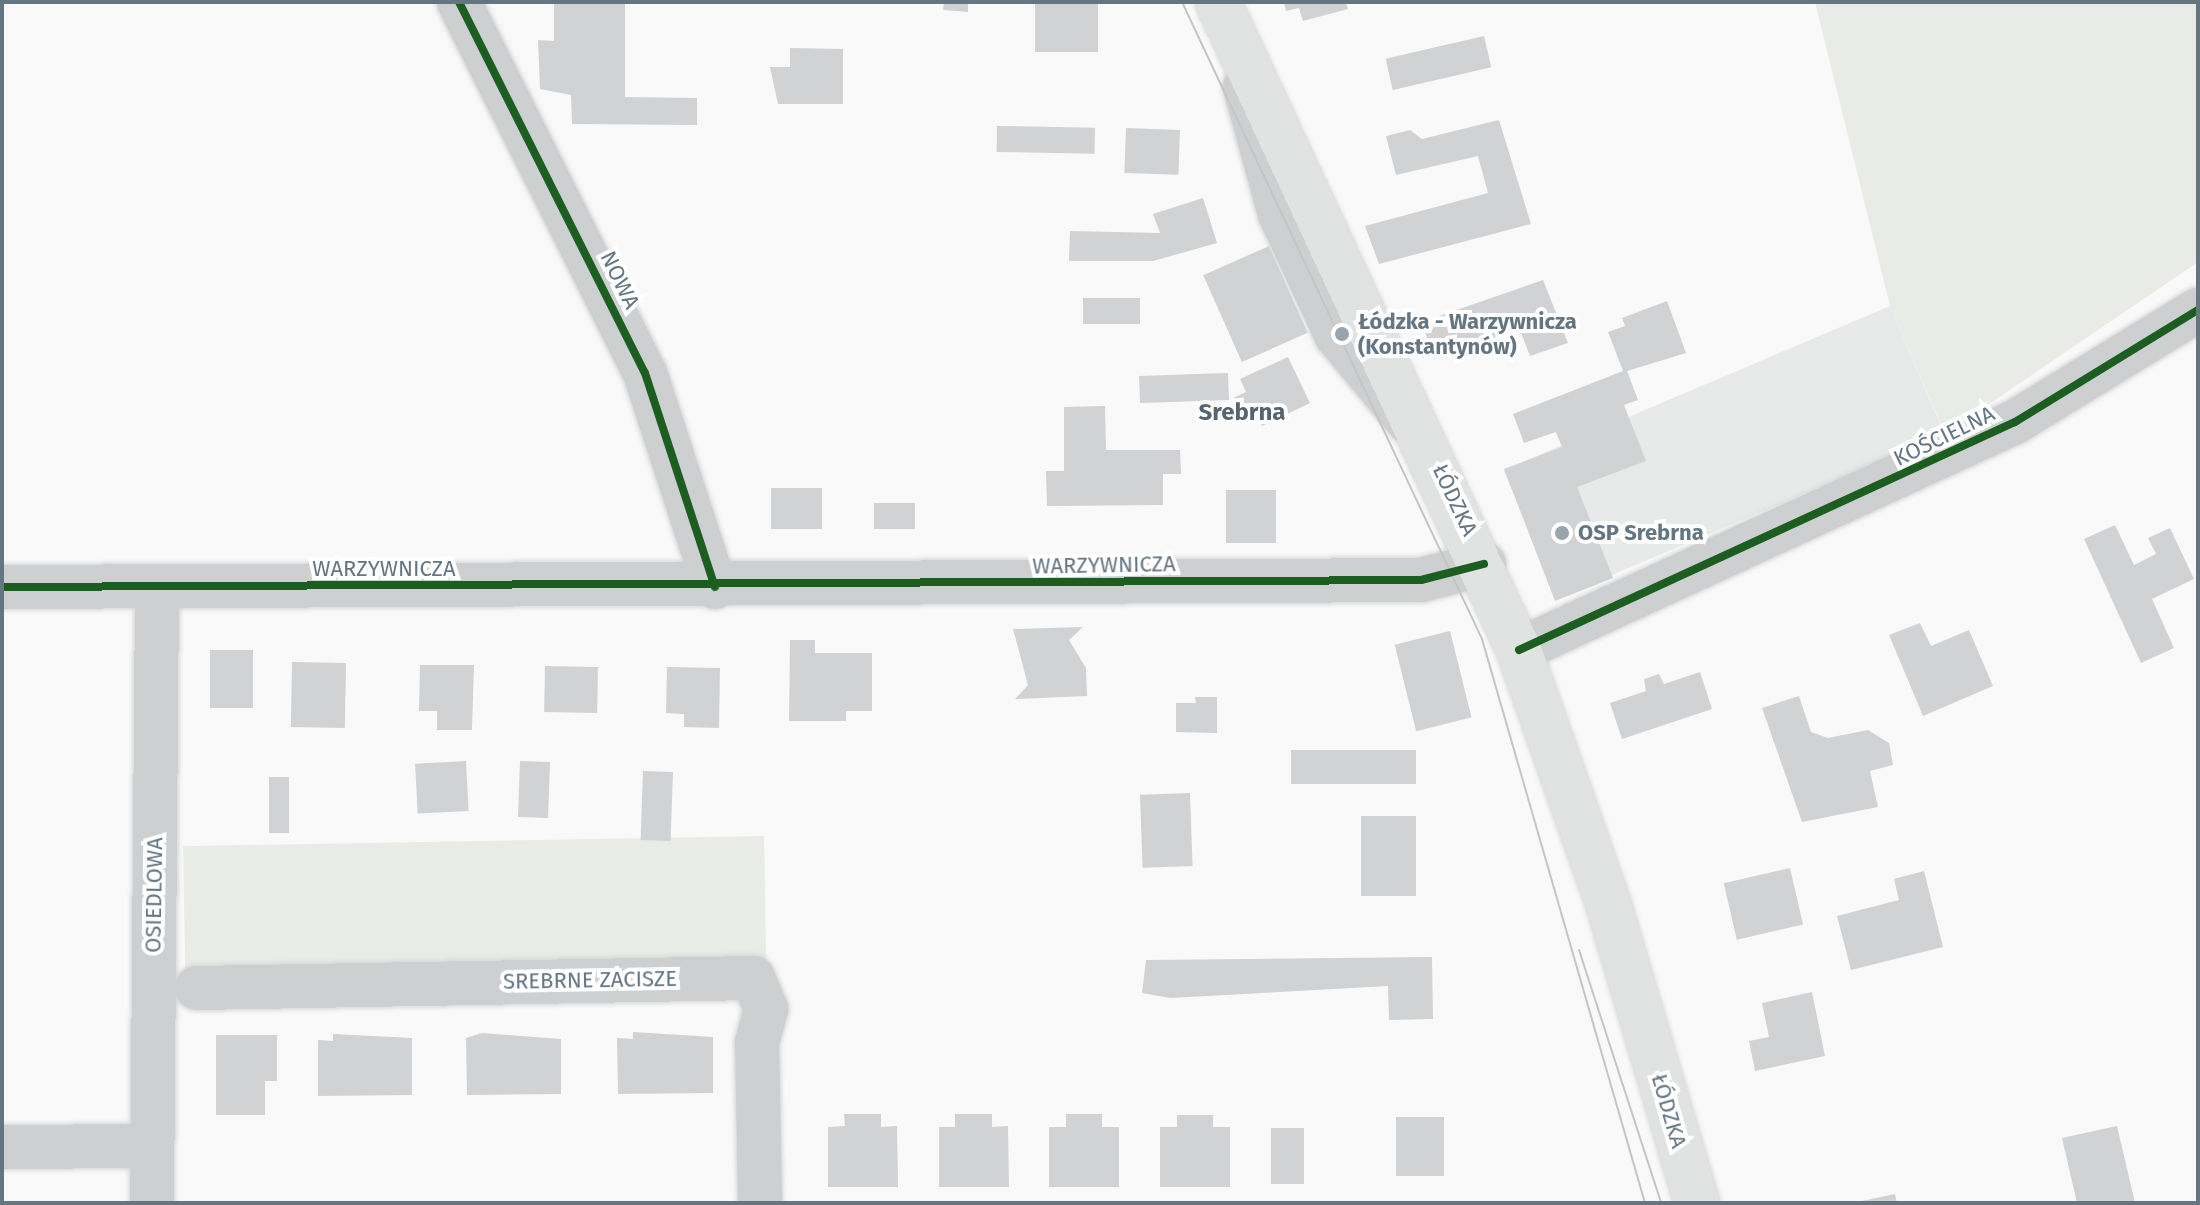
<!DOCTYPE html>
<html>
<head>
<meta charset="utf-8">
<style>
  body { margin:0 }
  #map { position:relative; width:2200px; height:1205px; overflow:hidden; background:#f9f9f9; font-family:"Fira Sans",sans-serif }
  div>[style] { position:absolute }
  .built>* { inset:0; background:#e8e9e9; transform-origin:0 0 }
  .green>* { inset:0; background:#e8ebe6; transform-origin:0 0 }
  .building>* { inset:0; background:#d0d2d3; transform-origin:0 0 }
  .roads { filter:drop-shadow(0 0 2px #d5d6d7) drop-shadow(0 0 2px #d5d6d7) }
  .minor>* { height:44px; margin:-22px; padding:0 22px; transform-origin:22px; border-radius:22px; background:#cecfd0 }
  .major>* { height:44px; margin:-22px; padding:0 22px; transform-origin:22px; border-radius:22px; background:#e1e2e2 }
  .tram>* { height:2px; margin:-1px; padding:0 1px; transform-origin:1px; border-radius:1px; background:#c3c5c6 }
  .cycleway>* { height:8px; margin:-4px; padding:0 4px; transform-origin:4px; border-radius:4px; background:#1b5e20 }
  .dots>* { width:22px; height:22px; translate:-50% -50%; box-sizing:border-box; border:4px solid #fff; border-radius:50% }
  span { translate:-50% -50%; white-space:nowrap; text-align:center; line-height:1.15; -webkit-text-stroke:8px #fff; paint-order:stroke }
  .street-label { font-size:22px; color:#657683 }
  .poi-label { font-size:22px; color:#657683; font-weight:700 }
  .left { translate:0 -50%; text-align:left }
  .neighbourhood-label { font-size:24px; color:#57646e; font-weight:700 }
  .frame { position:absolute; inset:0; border:4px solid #657683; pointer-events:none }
</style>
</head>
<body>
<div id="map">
  <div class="built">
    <i style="left:1890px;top:306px;width:139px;height:420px;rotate:67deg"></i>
  </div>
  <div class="green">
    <i style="clip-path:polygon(1815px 2px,2198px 2px,2198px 262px,1945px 434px,1890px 306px)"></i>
    <i style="left:764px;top:836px;width:125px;height:581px;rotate:89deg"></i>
  </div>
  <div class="building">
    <i style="clip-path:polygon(554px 2px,625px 2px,625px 97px,697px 98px,697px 125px,572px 124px,571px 95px,540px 89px,538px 40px,554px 41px)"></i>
    <i style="clip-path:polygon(944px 2px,968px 2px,968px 12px,943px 10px)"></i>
    <i style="left:1035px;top:2px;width:63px;height:50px"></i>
    <i style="clip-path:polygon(1284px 2px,1346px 2px,1348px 9px,1303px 21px,1299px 8px,1286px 11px)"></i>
    <i style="left:1484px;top:36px;width:32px;height:101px;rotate:77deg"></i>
    <i style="clip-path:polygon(790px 48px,843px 49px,843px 104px,778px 104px,770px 67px,790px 67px)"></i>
    <i style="clip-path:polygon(1499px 120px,1531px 224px,1379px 264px,1365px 226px,1488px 193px,1478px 156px,1396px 175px,1386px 136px,1410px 130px,1422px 139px)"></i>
    <i style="left:997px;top:126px;width:98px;height:26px;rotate:1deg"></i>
    <i style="left:1126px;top:128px;width:54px;height:45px;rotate:2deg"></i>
    <i style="clip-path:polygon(1203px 198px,1217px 243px,1153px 261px,1069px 261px,1070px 231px,1160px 233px,1153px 214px)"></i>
    <i style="left:1269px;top:246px;width:95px;height:72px;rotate:66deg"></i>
    <i style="clip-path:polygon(1543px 280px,1568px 343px,1530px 356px,1520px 330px,1434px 359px,1422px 322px)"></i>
    <i style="left:1083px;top:298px;width:57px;height:26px"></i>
    <i style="clip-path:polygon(1667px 301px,1686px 353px,1627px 371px,1638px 400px,1624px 405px,1646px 461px,1577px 487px,1613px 578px,1555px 601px,1504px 469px,1562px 447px,1556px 432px,1524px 443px,1513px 414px,1623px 371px,1608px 332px,1625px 326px,1622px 318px)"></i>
    <i style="clip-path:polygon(1288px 357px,1310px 403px,1262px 426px,1256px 414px,1243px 420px,1233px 398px,1246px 392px,1240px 379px)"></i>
    <i style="left:1228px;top:373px;width:27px;height:89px;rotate:88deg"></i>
    <i style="clip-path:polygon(1105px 406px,1106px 450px,1180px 450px,1181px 474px,1163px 474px,1163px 505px,1047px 506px,1046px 471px,1064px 471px,1064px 407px)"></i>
    <i style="left:771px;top:488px;width:51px;height:41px"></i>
    <i style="left:1226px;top:490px;width:50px;height:53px"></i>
    <i style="left:874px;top:503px;width:41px;height:26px"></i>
    <i style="clip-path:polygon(2115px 525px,2134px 565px,2156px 554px,2148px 538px,2170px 528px,2194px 579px,2152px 599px,2174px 648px,2141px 663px,2084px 539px)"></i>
    <i style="clip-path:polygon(1920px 623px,1931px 646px,1969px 630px,1993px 686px,1923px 716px,1889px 635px)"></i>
    <i style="clip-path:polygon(1083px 627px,1069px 640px,1086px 668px,1087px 696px,1015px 699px,1028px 685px,1013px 629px)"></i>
    <i style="left:1450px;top:631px;width:89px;height:57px;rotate:76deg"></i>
    <i style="clip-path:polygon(790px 640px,815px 640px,815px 653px,872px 653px,872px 711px,846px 711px,846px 721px,789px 721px)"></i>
    <i style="left:210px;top:650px;width:43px;height:58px"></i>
    <i style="left:292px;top:662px;width:54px;height:65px;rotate:1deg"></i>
    <i style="clip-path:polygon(420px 665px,474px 665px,472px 730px,437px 730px,437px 711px,419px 711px)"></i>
    <i style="left:545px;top:666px;width:53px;height:46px;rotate:1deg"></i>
    <i style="clip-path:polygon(667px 667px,720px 668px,719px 728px,684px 727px,684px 714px,666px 713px)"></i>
    <i style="clip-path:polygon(1700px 672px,1712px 709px,1622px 739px,1610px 703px,1646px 691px,1644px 679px,1659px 674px,1664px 684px)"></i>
    <i style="clip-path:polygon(1799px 696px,1811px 732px,1828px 738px,1868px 730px,1889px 743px,1893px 765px,1870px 771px,1878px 807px,1802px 822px,1762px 708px)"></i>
    <i style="clip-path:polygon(1195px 697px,1217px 697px,1217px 733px,1176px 732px,1176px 703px,1196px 703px)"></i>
    <i style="left:1416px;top:750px;width:34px;height:125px;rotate:90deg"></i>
    <i style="left:466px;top:761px;width:50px;height:51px;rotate:87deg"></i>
    <i style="left:520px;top:761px;width:30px;height:56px;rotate:2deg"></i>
    <i style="left:643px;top:771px;width:30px;height:69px;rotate:2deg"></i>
    <i style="left:269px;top:777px;width:20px;height:56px"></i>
    <i style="left:1190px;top:793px;width:73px;height:50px;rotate:88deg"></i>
    <i style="left:1416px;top:816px;width:80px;height:55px;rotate:90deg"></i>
    <i style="left:1790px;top:868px;width:58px;height:68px;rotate:77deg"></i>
    <i style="clip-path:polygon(1924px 871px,1943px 947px,1851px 970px,1837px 916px,1899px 900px,1894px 879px)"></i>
    <i style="clip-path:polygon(1432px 957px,1433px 1019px,1389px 1020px,1388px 986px,1170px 998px,1142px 993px,1146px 960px)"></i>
    <i style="clip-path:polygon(1812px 992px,1825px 1056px,1755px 1071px,1749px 1041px,1769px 1037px,1762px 1003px)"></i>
    <i style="clip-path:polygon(633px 1032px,713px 1037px,713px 1093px,618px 1094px,617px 1038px,633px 1039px)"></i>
    <i style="clip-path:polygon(482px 1033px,561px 1039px,561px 1094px,467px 1095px,466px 1038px)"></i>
    <i style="clip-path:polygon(333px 1034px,412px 1038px,412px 1095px,318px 1096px,318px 1040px,333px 1041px)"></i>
    <i style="clip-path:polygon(216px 1035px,277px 1035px,277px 1081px,265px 1081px,265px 1115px,216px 1115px)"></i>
    <i style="clip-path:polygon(844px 1114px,881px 1114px,881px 1127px,897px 1126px,898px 1187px,828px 1187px,828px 1127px,845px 1126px)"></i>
    <i style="clip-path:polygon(955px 1114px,992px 1114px,992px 1127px,1008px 1126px,1009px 1187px,939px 1187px,939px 1127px,955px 1127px)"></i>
    <i style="clip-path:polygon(1066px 1114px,1102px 1114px,1102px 1127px,1119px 1127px,1119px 1187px,1049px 1187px,1049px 1127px,1066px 1127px)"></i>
    <i style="clip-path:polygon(1177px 1115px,1213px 1115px,1213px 1127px,1230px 1127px,1230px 1187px,1160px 1187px,1160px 1127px,1177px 1127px)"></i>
    <i style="left:1396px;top:1117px;width:48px;height:59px"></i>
    <i style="clip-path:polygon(2117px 1126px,2135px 1203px,2077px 1203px,2062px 1138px)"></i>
    <i style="left:1271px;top:1128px;width:33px;height:56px"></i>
    <i style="clip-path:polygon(1895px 1194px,1897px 1203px,1857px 1203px,1857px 1202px)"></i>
  </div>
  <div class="roads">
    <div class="minor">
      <i style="left:459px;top:2px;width:415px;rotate:63.4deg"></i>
      <i style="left:645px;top:373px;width:225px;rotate:71.9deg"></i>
      <i style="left:1245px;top:87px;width:132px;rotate:74.6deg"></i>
      <i style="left:1280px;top:214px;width:135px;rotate:65deg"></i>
      <i style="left:1337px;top:336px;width:112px;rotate:50.1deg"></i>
      <i style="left:2px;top:587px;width:1419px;rotate:-0.28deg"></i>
      <i style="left:1421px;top:580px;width:65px;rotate:-14.3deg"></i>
      <i style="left:1519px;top:650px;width:546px;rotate:-24.69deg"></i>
      <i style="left:2015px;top:422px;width:215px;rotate:-31.5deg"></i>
      <i style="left:197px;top:988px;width:556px;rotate:-1.03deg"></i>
      <i style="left:753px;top:978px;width:34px;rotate:67deg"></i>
      <i style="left:766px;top:1009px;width:35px;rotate:105deg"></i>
      <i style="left:757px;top:1043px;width:160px;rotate:88.9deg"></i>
      <i style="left:2px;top:1147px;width:150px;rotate:-0.4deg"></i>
      <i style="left:152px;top:1203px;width:616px;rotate:-89.53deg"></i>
    </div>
    <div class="major">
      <i style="left:1218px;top:2px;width:714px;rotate:65.08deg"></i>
      <i style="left:1519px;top:650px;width:271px;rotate:70.6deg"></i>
      <i style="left:1609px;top:906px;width:310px;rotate:73.5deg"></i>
    </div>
  </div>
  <div class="tram">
    <i style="left:1182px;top:2px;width:704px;rotate:64.78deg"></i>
    <i style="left:1482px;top:639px;width:587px;rotate:73.88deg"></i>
    <i style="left:1579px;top:950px;width:266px;rotate:72deg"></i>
  </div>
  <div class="cycleway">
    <i style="left:459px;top:2px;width:415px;rotate:63.4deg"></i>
    <i style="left:645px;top:373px;width:225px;rotate:71.9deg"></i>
    <i style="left:2px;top:587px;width:1419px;rotate:-0.28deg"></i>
    <i style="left:1421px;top:580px;width:65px;rotate:-14.3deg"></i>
    <i style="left:1519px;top:650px;width:546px;rotate:-24.69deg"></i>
    <i style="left:2015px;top:422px;width:215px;rotate:-31.5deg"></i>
  </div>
  <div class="dots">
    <i style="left:1342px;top:334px;background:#99a4ac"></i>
    <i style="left:1562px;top:533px;background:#99a4ac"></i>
  </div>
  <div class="street-label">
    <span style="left:620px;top:280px;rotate:64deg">NOWA</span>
    <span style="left:1944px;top:436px;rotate:-26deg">KOŚCIELNA</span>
    <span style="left:1455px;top:500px;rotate:65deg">ŁÓDZKA</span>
    <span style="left:1104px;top:565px;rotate:-1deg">WARZYWNICZA</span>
    <span style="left:384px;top:569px">WARZYWNICZA</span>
    <span style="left:154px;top:895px;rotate:-89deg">OSIEDLOWA</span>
    <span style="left:590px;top:980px;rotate:-1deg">SREBRNE ZACISZE</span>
    <span style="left:1669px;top:1111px;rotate:74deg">ŁÓDZKA</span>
  </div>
  <div class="poi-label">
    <span class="left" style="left:1358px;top:334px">Łódzka - Warzywnicza<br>(Konstantynów)</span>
    <span class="left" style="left:1578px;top:533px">OSP Srebrna</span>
  </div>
  <div class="neighbourhood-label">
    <span style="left:1242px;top:413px">Srebrna</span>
  </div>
  <div class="frame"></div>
</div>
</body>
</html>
